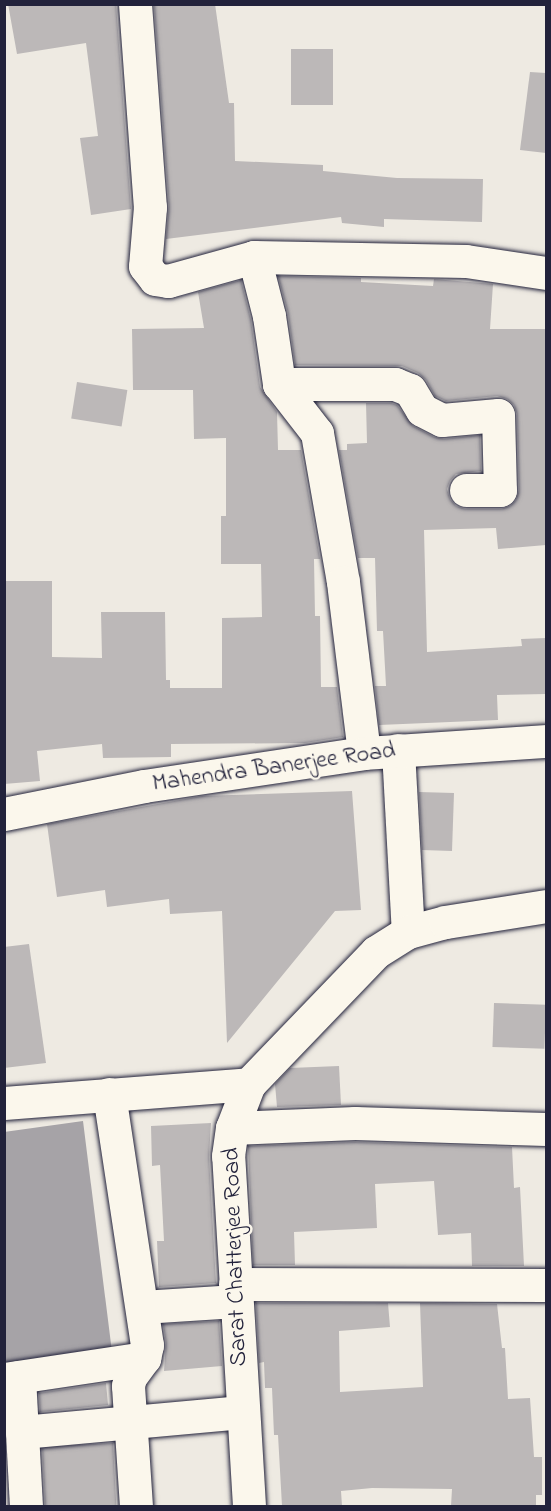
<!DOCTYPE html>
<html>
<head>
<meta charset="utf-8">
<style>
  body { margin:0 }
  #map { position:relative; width:551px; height:1511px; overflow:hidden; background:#eeeae2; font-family:"Indie Flower",sans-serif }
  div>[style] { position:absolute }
  .water>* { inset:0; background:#a6a3a7 }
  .building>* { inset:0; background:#bcb8b8; transform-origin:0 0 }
  .roads { filter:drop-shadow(0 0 2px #22223b) drop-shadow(0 0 2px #22223b) }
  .street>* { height:33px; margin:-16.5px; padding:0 16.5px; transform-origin:16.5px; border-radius:16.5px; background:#fbf7ec }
  .secondary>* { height:33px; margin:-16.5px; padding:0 16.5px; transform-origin:16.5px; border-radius:16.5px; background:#fbf7ec }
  span { translate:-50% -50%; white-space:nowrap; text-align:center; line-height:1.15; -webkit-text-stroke:5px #fbf7ec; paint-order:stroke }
  .street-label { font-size:24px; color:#22223b }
  .frame { position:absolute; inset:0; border:6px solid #22223b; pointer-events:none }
</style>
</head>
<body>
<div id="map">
  <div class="water">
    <i style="clip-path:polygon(83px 1121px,112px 1352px,5px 1364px,4px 1132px)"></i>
  </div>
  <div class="building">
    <i style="clip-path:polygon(8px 4px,116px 4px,131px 209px,91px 215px,80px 138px,98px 136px,86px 43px,17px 54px)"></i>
    <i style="clip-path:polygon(154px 4px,215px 4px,229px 103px,234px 103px,235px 161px,323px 165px,323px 171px,397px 178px,483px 179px,482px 222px,384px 219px,384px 227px,342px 223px,341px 217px,166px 239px,169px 206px)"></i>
    <i style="left:333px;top:49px;width:56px;height:42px;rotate:90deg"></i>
    <i style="clip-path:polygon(530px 72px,546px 73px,546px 153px,520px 150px)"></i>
    <i style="clip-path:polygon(278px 276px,361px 278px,361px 282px,433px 286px,434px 279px,493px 284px,490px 329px,546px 329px,546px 545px,498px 549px,496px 528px,424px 530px,427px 652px,522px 646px,521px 639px,546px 638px,546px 694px,497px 695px,498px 720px,379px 725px,375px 686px,386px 686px,383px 631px,377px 631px,375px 558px,358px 558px,339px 450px,347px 450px,347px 444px,367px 443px,366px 403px,391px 403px,397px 405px,413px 426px,434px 437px,444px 439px,480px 435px,481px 471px,456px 474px,450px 481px,447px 489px,450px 499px,456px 506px,465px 509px,501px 509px,510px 506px,516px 500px,519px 490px,517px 414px,514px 405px,507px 399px,497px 396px,446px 401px,435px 396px,426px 380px,418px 373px,402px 366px,295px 365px,288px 313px)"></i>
    <i style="clip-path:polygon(241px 280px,251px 320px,260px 387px,277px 412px,278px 450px,301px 450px,320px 559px,314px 559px,315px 616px,320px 616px,321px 687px,337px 687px,343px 737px,305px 743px,171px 744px,171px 757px,103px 758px,102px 744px,37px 751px,40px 781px,4px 784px,4px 581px,52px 581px,52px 657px,102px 658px,101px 612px,165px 612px,166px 680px,170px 680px,170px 688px,222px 688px,222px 618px,262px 617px,261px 564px,221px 564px,221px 516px,226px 516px,226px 438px,194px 439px,193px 390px,133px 390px,132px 329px,204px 328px,198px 292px)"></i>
    <i style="left:77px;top:382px;width:51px;height:37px;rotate:9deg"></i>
    <i style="clip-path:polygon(352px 791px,361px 910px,335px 911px,227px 1043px,222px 911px,170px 914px,169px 899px,107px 907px,105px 890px,57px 897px,47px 824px,202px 796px)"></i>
    <i style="clip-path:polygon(419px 792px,454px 793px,452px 851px,422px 850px)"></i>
    <i style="clip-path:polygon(29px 944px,46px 1063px,4px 1068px,4px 947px)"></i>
    <i style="left:494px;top:1003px;width:52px;height:44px;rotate:2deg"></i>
    <i style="clip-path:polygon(339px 1066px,341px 1105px,277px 1107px,275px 1084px,290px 1068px)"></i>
    <i style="clip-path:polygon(211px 1123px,209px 1157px,216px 1283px,159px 1287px,157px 1241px,164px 1241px,160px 1165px,152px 1166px,151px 1126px)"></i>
    <i style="clip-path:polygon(355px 1142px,512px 1147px,514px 1188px,520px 1187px,524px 1266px,472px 1266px,471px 1233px,438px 1235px,434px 1181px,375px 1184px,377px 1228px,294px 1232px,295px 1265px,253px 1265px,248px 1146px)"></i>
    <i style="clip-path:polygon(256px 1303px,388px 1303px,390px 1327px,339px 1331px,340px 1392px,423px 1387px,420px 1303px,497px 1304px,502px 1348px,505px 1348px,508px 1399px,530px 1398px,534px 1457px,542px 1457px,542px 1495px,536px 1495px,536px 1506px,451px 1506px,452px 1489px,372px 1488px,341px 1491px,342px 1506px,282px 1506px,278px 1435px,274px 1435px,272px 1388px,265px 1388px,264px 1362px,259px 1363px)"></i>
    <i style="clip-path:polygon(219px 1321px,222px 1366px,164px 1371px,166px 1343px,163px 1324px)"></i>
    <i style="clip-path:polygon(106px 1383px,108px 1405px,40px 1412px,39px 1393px)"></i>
    <i style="left:113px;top:1443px;width:63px;height:71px;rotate:87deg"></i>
  </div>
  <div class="roads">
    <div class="street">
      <i style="left:135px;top:4px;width:204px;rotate:85.8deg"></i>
      <i style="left:150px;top:207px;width:59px;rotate:94.8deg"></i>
      <i style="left:145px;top:266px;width:16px;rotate:52deg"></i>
      <i style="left:155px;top:279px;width:13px;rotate:9deg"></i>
      <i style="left:168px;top:281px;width:89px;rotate:-15.6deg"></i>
      <i style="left:254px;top:257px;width:212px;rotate:1.1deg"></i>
      <i style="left:466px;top:261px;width:81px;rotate:8.5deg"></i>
      <i style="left:254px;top:257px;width:61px;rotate:75.7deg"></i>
      <i style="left:269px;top:316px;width:69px;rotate:81.6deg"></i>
      <i style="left:279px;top:384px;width:62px;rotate:52.2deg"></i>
      <i style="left:317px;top:433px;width:151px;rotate:80.1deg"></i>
      <i style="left:343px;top:582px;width:172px;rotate:83deg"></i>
      <i style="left:279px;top:384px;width:116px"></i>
      <i style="left:395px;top:384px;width:16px;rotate:22deg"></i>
      <i style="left:410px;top:390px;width:23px;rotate:59deg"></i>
      <i style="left:422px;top:410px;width:22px;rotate:27deg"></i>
      <i style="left:442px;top:420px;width:56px;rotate:-5.1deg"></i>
      <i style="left:498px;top:415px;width:75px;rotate:88.5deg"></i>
      <i style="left:500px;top:490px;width:34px;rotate:180deg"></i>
      <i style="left:398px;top:750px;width:182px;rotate:86.9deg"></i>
      <i style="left:109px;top:1094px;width:254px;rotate:81.4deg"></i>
      <i style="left:147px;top:1345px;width:13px;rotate:103deg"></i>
      <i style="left:144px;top:1358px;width:24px;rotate:126deg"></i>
      <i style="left:130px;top:1377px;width:9px;rotate:103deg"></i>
      <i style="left:128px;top:1386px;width:120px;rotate:86.2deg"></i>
      <i style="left:4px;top:1103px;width:246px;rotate:-4.4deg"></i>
      <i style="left:232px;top:1128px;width:123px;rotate:-2.3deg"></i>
      <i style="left:355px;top:1123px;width:191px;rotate:1.8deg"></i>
      <i style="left:235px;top:1284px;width:311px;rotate:0.2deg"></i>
      <i style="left:142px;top:1307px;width:94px;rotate:-3.7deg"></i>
      <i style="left:19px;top:1377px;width:129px;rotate:86.9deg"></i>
      <i style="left:4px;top:1379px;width:142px;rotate:-8.5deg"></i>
      <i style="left:22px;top:1432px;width:221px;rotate:-5.2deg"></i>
    </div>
    <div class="secondary">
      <i style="left:4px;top:814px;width:143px;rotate:-11.3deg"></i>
      <i style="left:144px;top:786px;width:222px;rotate:-8.5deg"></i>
      <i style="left:364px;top:753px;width:182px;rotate:-3.8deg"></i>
      <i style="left:249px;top:1506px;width:351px;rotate:-93.4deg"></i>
      <i style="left:228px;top:1156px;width:28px;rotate:-82deg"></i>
      <i style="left:232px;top:1128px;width:47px;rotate:-68.9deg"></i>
      <i style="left:249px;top:1084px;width:183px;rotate:-46.1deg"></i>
      <i style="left:376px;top:952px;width:38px;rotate:-32deg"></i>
      <i style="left:408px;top:932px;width:38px;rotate:-15deg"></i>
      <i style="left:445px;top:922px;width:102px;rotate:-9deg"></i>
    </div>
  </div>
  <div class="street-label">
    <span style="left:274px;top:768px;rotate:-8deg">Mahendra Banerjee Road</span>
    <span style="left:236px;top:1257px;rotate:-92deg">Sarat Chatterjee Road</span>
  </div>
  <div class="frame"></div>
</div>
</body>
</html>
